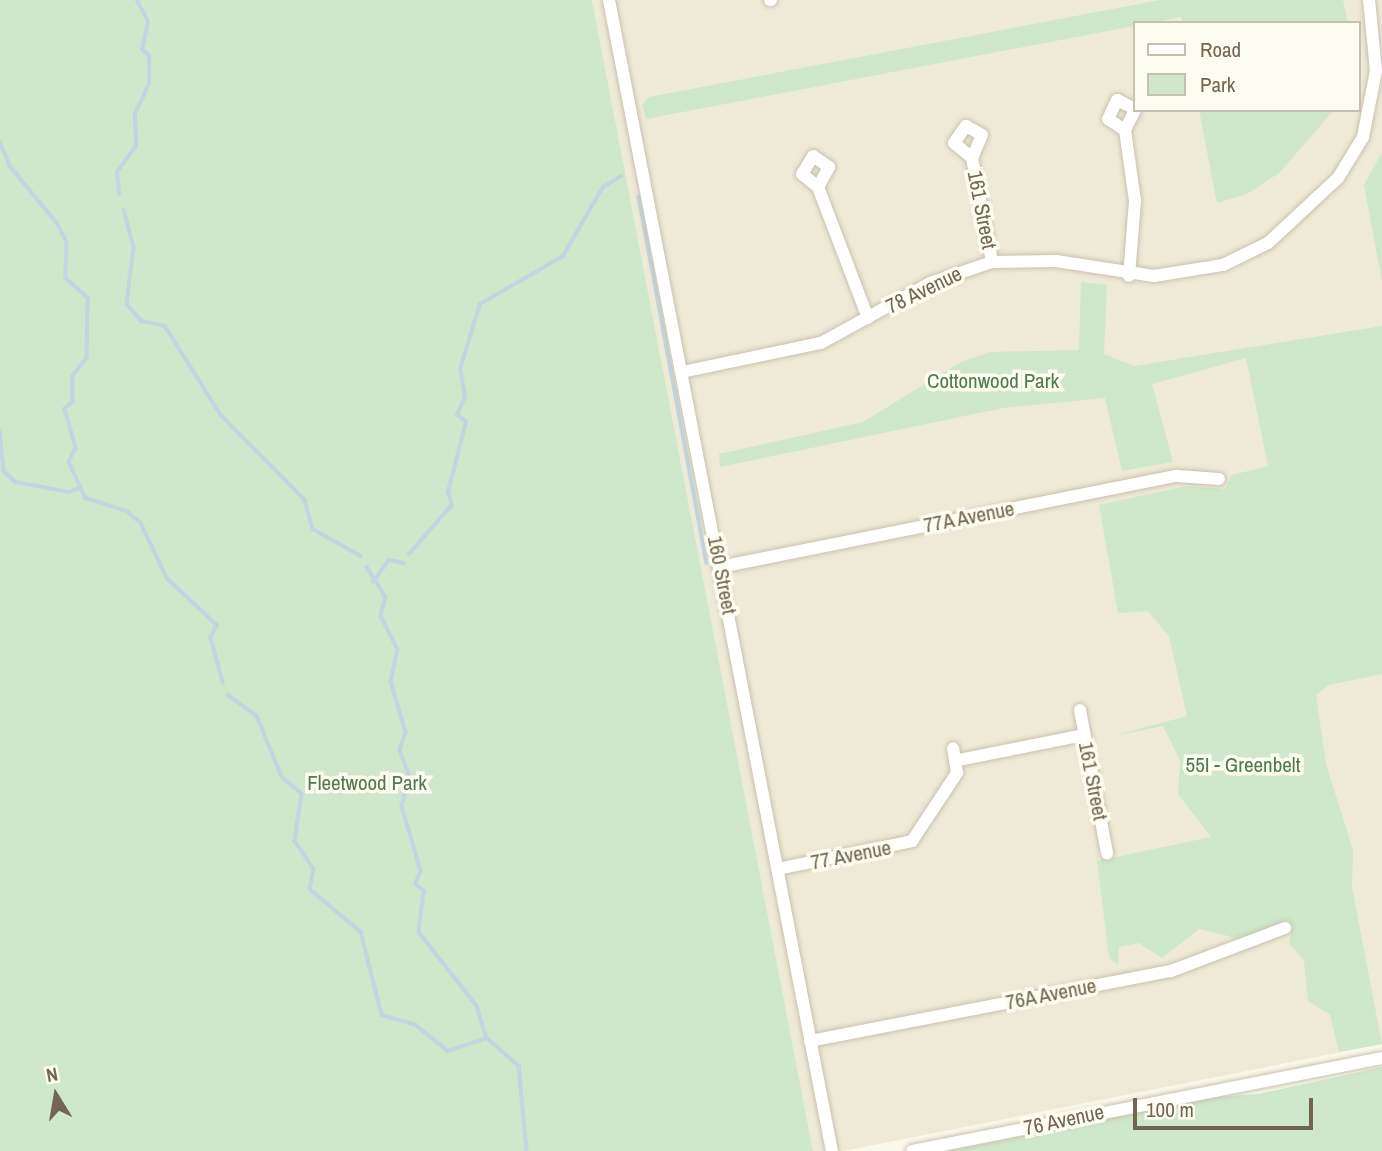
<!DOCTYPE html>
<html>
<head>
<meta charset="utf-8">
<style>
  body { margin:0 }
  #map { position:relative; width:1382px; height:1151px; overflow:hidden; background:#faf8eb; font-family:"Archivo Narrow",sans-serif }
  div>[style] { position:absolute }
  .residential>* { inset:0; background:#eeead7 }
  .green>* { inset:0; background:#cfe7cb }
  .stream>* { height:3.5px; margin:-1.75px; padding:0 1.75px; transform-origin:1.75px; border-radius:1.75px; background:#c1d5e2 }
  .roads { filter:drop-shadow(0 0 2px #c9c1af) drop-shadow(0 0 2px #c9c1af) }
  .minor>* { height:12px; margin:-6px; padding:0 6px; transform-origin:6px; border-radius:6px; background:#fff }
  span { translate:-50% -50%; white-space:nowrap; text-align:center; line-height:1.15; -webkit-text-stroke:7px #fdfcf1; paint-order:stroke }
  .street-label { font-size:21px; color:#736651 }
  .park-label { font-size:21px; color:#4f7c4d }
  .legend { position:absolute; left:1133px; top:21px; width:228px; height:91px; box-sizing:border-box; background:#fdfcf1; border:2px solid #c6c0b1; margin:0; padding:9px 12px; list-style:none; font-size:21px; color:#736651 }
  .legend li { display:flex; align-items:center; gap:14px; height:35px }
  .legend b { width:35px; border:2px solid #c6c0b1 }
  .north { position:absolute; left:21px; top:1060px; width:70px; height:70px; -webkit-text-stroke:5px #fdfcf1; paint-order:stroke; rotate:349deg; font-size:19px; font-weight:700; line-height:28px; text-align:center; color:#736651 }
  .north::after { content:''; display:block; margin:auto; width:24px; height:32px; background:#736651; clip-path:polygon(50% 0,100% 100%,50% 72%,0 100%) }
  .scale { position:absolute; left:1133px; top:1098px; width:180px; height:32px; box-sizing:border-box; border:4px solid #736651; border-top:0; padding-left:9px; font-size:21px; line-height:24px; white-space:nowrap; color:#736651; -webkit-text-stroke:5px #fdfcf1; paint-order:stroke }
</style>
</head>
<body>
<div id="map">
  <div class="residential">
    <i style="clip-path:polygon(evenodd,592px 0,1382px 0,1382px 1044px,844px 1151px,813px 1151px,592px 0,1135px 23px,1359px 23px,1359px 110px,1135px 110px,1135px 23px)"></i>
  </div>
  <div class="green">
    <i style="clip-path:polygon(0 0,592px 0,813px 1151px,0 1151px)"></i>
    <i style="clip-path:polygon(1160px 0,1343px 0,1348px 23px,1183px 23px,1181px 17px,646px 119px,642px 105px,649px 97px)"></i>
    <i style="clip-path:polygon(1199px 110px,1334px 110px,1279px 173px,1247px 194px,1217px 203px)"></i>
    <i style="clip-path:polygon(1382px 152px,1382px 282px,1364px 185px)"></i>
    <i style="clip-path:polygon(1081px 282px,1107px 285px,1104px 354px,1134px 366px,1382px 326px,1382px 674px,1329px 685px,1316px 695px,1326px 764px,1353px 850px,1352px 887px,1382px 1044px,1339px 1052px,1330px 1015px,1308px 1001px,1304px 960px,1289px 944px,1292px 927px,1286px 920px,1240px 939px,1199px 929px,1162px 958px,1139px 943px,1119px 947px,1118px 965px,1109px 958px,1097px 861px,1211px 837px,1178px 794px,1180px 760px,1163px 726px,1113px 736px,1187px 716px,1169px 636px,1148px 611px,1118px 613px,1099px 505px,1187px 486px,1225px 489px,1232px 475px,1268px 466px,1246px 358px,1152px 384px,1173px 462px,1122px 471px,1105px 398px,1003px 408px,720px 467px,719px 454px,863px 422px,959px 363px,990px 352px,1079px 350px)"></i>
    <i style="clip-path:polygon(1382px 1067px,1382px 1151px,948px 1151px,1214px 1097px,1258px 1094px)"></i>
  </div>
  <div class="stream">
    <i style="left:0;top:142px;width:26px;rotate:67deg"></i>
    <i style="left:10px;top:166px;width:74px;rotate:50.5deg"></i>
    <i style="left:57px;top:223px;width:22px;rotate:63deg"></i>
    <i style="left:67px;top:243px;width:35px;rotate:92deg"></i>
    <i style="left:66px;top:278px;width:30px;rotate:42deg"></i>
    <i style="left:88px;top:298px;width:60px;rotate:91deg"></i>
    <i style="left:87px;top:358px;width:23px;rotate:128deg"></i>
    <i style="left:73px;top:376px;width:26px;rotate:90deg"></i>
    <i style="left:73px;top:402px;width:11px;rotate:139deg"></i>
    <i style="left:65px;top:409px;width:41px;rotate:74.2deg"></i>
    <i style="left:76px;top:448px;width:16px;rotate:117deg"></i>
    <i style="left:69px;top:462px;width:40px;rotate:65deg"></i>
    <i style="left:86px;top:498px;width:43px;rotate:17.6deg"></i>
    <i style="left:127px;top:511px;width:18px;rotate:41deg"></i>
    <i style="left:141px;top:523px;width:61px;rotate:64.7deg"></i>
    <i style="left:167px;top:578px;width:69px;rotate:43.2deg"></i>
    <i style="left:217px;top:625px;width:14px;rotate:115deg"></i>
    <i style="left:211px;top:638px;width:46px;rotate:74.7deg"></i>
    <i style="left:119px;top:194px;width:22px;rotate:-95deg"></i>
    <i style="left:117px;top:172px;width:32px;rotate:-54deg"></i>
    <i style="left:136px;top:146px;width:32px;rotate:-92deg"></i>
    <i style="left:135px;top:114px;width:33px;rotate:-65deg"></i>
    <i style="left:149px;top:84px;width:28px;rotate:-90deg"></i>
    <i style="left:149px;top:56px;width:9px;rotate:-139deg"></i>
    <i style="left:142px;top:50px;width:29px;rotate:-78deg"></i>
    <i style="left:148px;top:22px;width:25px;rotate:-117deg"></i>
    <i style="left:639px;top:197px;width:372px;rotate:79.5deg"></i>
    <i style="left:124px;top:210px;width:38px;rotate:75deg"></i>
    <i style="left:134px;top:247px;width:57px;rotate:97deg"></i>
    <i style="left:127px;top:304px;width:23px;rotate:49deg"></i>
    <i style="left:142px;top:321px;width:24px;rotate:12deg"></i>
    <i style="left:165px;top:326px;width:105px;rotate:57.8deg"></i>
    <i style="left:221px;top:415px;width:120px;rotate:45.3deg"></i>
    <i style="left:305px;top:500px;width:30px;rotate:75deg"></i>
    <i style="left:313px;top:529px;width:55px;rotate:29.4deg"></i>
    <i style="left:0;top:431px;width:40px;rotate:84.3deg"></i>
    <i style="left:4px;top:471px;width:16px;rotate:43deg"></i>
    <i style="left:16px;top:482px;width:54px;rotate:10.7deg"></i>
    <i style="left:69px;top:492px;width:12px;rotate:-20deg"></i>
    <i style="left:409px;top:554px;width:65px;rotate:-48.7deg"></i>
    <i style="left:452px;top:505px;width:14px;rotate:-107deg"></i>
    <i style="left:448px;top:492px;width:72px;rotate:-75.6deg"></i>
    <i style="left:466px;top:422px;width:11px;rotate:-142deg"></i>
    <i style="left:457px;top:415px;width:20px;rotate:-66deg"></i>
    <i style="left:465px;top:397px;width:28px;rotate:-100deg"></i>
    <i style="left:460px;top:369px;width:68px;rotate:-72.9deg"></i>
    <i style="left:480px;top:304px;width:96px;rotate:-30deg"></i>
    <i style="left:563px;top:256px;width:80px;rotate:-59.9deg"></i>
    <i style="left:603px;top:187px;width:21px;rotate:-31deg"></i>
    <i style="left:367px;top:567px;width:36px;rotate:58deg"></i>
    <i style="left:386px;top:597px;width:20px;rotate:105deg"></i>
    <i style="left:381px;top:616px;width:37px;rotate:63deg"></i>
    <i style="left:398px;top:649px;width:34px;rotate:102deg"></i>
    <i style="left:391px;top:682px;width:52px;rotate:73.3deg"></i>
    <i style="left:406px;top:732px;width:19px;rotate:108deg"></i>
    <i style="left:400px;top:750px;width:30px;rotate:70deg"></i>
    <i style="left:410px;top:778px;width:29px;rotate:106deg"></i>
    <i style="left:402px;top:806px;width:68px;rotate:73.7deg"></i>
    <i style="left:421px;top:871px;width:14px;rotate:111deg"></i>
    <i style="left:416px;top:884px;width:11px;rotate:41deg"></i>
    <i style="left:424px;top:891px;width:41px;rotate:97deg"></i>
    <i style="left:419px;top:932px;width:94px;rotate:51.9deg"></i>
    <i style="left:477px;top:1006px;width:34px;rotate:73deg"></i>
    <i style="left:373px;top:582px;width:27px;rotate:-54deg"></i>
    <i style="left:389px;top:560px;width:15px;rotate:11deg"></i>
    <i style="left:228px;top:695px;width:36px;rotate:36deg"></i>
    <i style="left:257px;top:716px;width:66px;rotate:67.7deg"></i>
    <i style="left:282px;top:777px;width:26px;rotate:40deg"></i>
    <i style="left:302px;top:794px;width:48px;rotate:98.5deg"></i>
    <i style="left:295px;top:841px;width:34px;rotate:56deg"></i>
    <i style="left:314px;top:869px;width:20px;rotate:101deg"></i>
    <i style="left:310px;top:889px;width:67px;rotate:40.1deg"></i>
    <i style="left:361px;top:932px;width:86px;rotate:75.8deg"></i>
    <i style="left:382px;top:1015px;width:35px;rotate:16deg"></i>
    <i style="left:416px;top:1025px;width:41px;rotate:39.1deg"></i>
    <i style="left:448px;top:1051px;width:41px;rotate:-18.4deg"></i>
    <i style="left:487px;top:1038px;width:43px;rotate:41.2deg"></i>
    <i style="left:519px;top:1066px;width:85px;rotate:84.6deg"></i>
  </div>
  <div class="roads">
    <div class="minor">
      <i style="left:609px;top:0;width:1172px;rotate:79.04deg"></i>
      <i style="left:770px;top:0;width:1px"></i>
      <i style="left:1135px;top:109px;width:20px;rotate:-153deg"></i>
      <i style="left:1117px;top:100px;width:21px;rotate:115deg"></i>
      <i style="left:1108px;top:119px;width:20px;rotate:33deg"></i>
      <i style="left:1125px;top:130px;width:22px;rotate:-63deg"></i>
      <i style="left:1125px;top:130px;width:72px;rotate:82deg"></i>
      <i style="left:1135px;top:201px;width:75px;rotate:94.6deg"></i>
      <i style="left:972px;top:158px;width:23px;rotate:-140deg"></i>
      <i style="left:954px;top:143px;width:21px;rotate:-55deg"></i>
      <i style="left:966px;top:126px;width:18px;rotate:29deg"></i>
      <i style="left:982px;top:135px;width:25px;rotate:113deg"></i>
      <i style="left:972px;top:158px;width:106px;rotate:79.1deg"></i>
      <i style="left:818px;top:187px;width:23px;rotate:-61deg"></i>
      <i style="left:829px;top:167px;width:19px;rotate:-145deg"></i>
      <i style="left:813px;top:156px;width:21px;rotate:121deg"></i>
      <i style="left:802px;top:174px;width:21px;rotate:39deg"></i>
      <i style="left:818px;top:187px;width:140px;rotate:69.1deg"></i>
      <i style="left:682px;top:372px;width:142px;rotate:-11.8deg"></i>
      <i style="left:821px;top:343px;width:124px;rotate:-28.8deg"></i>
      <i style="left:930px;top:283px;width:65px;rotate:-18.7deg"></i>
      <i style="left:992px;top:262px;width:64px;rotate:-0.9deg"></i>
      <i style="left:1056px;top:261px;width:99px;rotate:8.7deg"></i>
      <i style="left:1154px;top:276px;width:70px;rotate:-9.1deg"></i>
      <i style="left:1223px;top:265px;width:50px;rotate:-26.1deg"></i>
      <i style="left:1268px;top:243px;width:96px;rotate:-42.9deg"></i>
      <i style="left:1338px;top:178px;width:48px;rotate:-58.6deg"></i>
      <i style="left:1363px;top:137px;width:67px;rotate:-78.9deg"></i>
      <i style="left:1376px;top:71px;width:71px;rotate:-95.6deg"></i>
      <i style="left:720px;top:567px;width:466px;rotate:-11.3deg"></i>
      <i style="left:1177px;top:476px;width:42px;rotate:4.1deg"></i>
      <i style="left:1080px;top:710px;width:146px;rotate:79.3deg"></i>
      <i style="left:959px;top:760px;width:127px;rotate:-11.3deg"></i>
      <i style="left:778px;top:869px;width:137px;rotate:-11.8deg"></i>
      <i style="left:912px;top:841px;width:82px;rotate:-56.5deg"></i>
      <i style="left:957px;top:773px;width:25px;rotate:-99deg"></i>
      <i style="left:810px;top:1041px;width:368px;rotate:-11deg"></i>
      <i style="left:1171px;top:971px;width:122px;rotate:-20.7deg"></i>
      <i style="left:912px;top:1151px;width:479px;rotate:-11.2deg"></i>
    </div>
  </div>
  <div class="street-label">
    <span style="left:982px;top:210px;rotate:79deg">161 Street</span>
    <span style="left:924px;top:290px;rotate:-26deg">78 Avenue</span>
    <span style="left:969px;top:517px;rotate:-11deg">77A Avenue</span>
    <span style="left:722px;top:575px;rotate:79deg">160 Street</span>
    <span style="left:1093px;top:781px;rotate:79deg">161 Street</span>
    <span style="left:851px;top:855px;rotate:-11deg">77 Avenue</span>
    <span style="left:1051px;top:994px;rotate:-11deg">76A Avenue</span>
    <span style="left:1064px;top:1120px;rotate:-12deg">76 Avenue</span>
  </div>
  <div class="park-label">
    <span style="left:993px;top:381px">Cottonwood Park</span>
    <span style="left:1243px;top:765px">55I - Greenbelt</span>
    <span style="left:367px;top:783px">Fleetwood Park</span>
  </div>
  <ul class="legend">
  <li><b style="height:9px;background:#fff"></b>Road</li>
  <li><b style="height:19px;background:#cfe7cb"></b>Park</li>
  </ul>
  <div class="north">N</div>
  <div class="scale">100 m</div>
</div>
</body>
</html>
